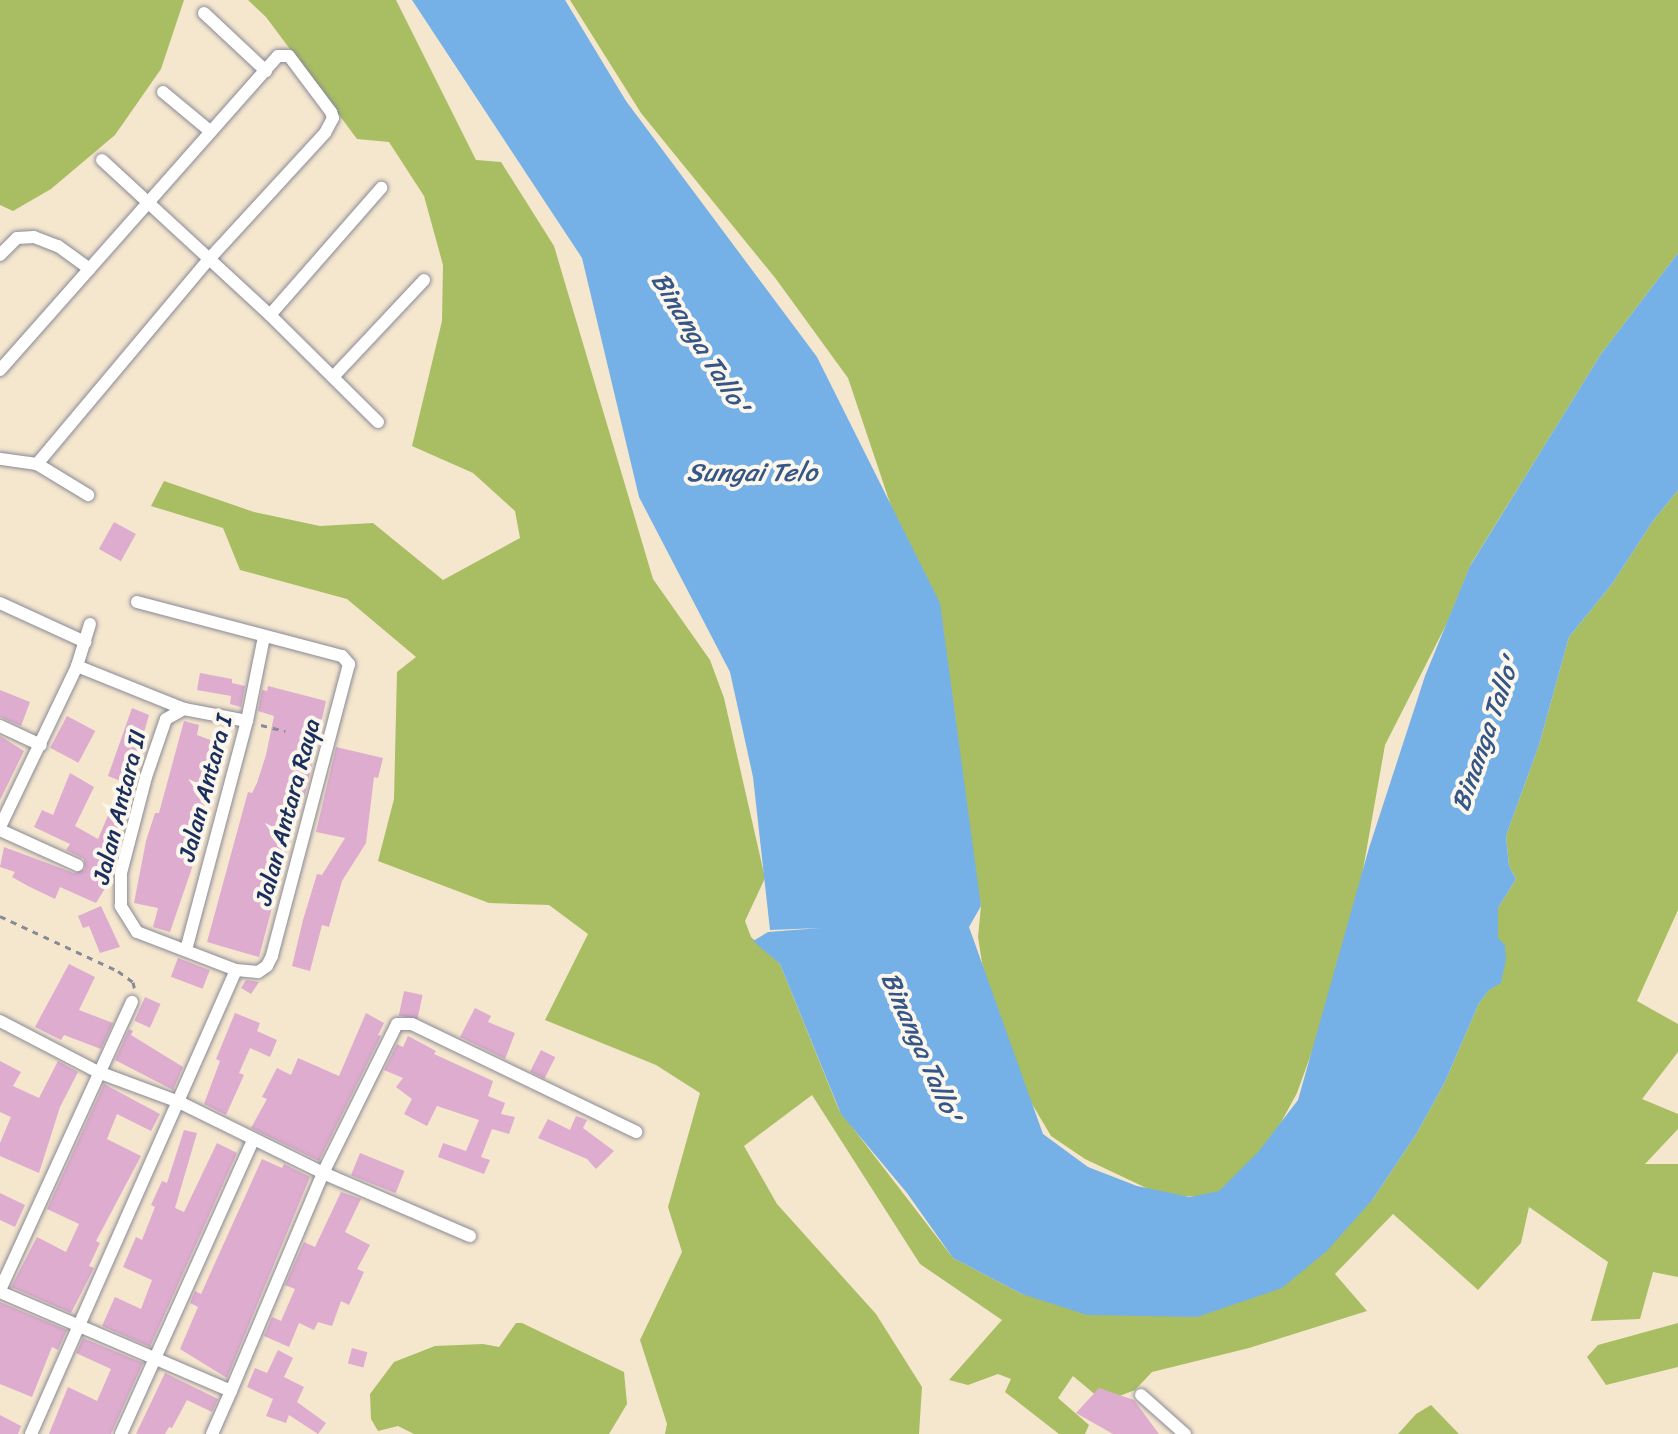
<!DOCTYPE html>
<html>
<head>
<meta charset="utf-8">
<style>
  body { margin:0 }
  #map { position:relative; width:1678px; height:1434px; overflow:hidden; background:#f5e6ce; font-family:Sriracha,sans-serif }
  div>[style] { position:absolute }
  .green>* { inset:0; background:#a9be62 }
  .water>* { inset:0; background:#75b1e7 }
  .building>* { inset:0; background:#deaccf; transform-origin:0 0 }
  .path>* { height:3px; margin-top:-1.5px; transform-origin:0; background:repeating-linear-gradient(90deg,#888a96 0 6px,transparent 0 12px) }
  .roads { filter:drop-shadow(0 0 2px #888a96) drop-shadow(0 0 2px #888a96) }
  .minor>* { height:12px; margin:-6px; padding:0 6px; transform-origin:6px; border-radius:6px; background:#fff }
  span { translate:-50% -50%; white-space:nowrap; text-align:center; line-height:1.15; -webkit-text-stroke:8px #fbf7ec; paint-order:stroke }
  .street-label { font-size:24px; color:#1b2f5e }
  .water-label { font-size:26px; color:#365687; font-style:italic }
</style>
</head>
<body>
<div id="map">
  <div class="green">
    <i style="clip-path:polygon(0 0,184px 0,161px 69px,115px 135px,51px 189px,13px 211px,0 205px)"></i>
    <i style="clip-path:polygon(248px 0,396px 0,476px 160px,501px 162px,554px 246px,653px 579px,710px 660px,724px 698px,765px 878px,745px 921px,751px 937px,780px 964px,839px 1110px,953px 1258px,1022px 1294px,1148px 1314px,1197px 1317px,1373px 1199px,1417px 1133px,1445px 1082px,1479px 1003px,1489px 990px,1498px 939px,1498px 908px,1516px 879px,1509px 866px,1506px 836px,1539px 745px,1569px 637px,1612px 584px,1653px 521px,1678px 490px,1678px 910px,1637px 1001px,1678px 1024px,1678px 1052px,1642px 1099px,1678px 1114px,1678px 1129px,1645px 1164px,1678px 1164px,1678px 1277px,1653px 1272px,1640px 1319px,1591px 1321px,1608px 1262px,1529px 1207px,1521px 1243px,1478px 1290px,1393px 1214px,1335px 1274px,1367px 1311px,1249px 1348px,1152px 1372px,1135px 1390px,1104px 1402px,1073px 1376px,1058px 1398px,1089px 1425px,1085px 1434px,1059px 1434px,1005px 1392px,1011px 1379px,998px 1374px,968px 1385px,949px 1380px,1002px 1320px,920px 1264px,812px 1095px,744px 1146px,777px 1204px,876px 1314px,922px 1387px,919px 1434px,665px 1434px,667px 1424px,640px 1340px,682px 1252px,668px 1207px,700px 1093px,656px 1065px,545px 1020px,588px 934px,549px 905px,489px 903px,378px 861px,394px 799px,397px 672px,416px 657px,347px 599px,240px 570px,223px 528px,151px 506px,164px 481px,254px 512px,320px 526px,373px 523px,443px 580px,520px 538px,515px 511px,473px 473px,412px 446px,442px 321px,443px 265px,424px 196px,389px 142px,357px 139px,266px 17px)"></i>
    <i style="clip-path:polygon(570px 0,1678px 0,1678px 253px,1601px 354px,1471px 564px,1447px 623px,1385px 745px,1349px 949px,1297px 1093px,1273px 1137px,1239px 1177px,1211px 1198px,1159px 1194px,1085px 1159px,1051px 1136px,1009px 1065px,983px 969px,978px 937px,981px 906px,890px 503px,848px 378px,776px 279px,641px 113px)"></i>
    <i style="clip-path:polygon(516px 1323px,522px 1323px,624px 1372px,627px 1404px,609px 1434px,414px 1434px,398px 1426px,378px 1431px,371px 1419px,370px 1394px,394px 1362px,435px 1346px,483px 1344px,499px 1347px)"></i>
    <i style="clip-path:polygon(1678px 1323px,1678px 1367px,1606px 1385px,1587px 1357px,1598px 1345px)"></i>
    <i style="clip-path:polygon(1431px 1405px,1459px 1434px,1398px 1434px,1416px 1414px)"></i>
  </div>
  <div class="water">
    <i style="clip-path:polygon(412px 0,565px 0,626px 101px,817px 357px,940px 603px,981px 906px,969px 927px,1043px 1134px,1088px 1167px,1137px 1186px,1190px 1197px,1219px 1191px,1259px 1151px,1298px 1100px,1369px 848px,1425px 676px,1470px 566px,1601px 354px,1678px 253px,1678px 490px,1653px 521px,1612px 584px,1569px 637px,1539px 745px,1506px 836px,1509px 866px,1516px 879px,1498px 908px,1498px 938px,1505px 945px,1506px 960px,1501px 983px,1489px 990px,1479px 1003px,1445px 1082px,1417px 1133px,1373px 1199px,1327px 1251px,1282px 1288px,1197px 1317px,1087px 1315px,1022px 1294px,953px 1258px,907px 1193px,841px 1114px,780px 964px,753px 941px,768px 932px,820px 928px,770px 930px,753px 777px,730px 672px,639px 497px,582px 258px)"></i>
  </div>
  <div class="building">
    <i style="left:114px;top:522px;width:25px;height:31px;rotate:29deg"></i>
    <i style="clip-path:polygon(200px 673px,232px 679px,232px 683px,245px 686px,241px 707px,230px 704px,231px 696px,197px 690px)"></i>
    <i style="clip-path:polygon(268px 686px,326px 701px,304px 799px,301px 797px,259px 957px,207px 942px,248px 792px,252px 793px,257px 783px,266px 755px,274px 716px,258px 711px,262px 690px,267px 691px)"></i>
    <i style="clip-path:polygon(0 690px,30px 702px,21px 726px,0 717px)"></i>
    <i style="clip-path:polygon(132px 708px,149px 715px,133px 770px,138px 772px,133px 786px,108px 776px)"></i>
    <i style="left:67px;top:716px;width:32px;height:36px;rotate:28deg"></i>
    <i style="clip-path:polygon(184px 721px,199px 725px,197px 735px,224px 745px,201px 817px,196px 856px,170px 932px,153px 927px,158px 908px,134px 903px,146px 841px,155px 813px,159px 813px)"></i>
    <i style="clip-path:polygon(0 736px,24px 751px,0 800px)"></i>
    <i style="clip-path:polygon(336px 747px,383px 758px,378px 778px,374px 777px,366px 843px,342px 881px,329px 927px,322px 925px,310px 971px,292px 966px,303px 920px,317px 874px,322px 875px,345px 838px,316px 832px)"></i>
    <i style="clip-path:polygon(70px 773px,94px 787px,75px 826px,98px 839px,120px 787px,133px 792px,116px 834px,120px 836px,112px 861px,112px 877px,96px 903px,60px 887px,55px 899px,28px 886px,12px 877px,15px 872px,0 867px,4px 847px,74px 873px,85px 869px,84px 859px,66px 850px,70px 844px,34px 827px,42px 810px,53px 815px)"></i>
    <i style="clip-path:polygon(101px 906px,120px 947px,100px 953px,89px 926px,83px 928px,78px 916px)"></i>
    <i style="left:178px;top:958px;width:34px;height:20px;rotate:21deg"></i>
    <i style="clip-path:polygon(69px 964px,95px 977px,79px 1010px,113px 1023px,101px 1049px,64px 1035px,61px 1040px,35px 1027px)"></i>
    <i style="clip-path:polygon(246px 980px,259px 982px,251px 994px,241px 988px)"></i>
    <i style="left:404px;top:991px;width:19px;height:25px;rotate:12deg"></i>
    <i style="left:145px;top:997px;width:17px;height:26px;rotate:24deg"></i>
    <i style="clip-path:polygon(475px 1008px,491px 1016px,488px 1022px,515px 1033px,505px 1059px,460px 1037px)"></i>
    <i style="clip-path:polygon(235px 1013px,260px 1023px,257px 1031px,277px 1040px,270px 1057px,250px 1048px,239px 1073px,244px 1075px,226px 1115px,204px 1104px,220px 1061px,216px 1059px)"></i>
    <i style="clip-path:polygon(366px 1013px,384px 1023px,378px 1035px,381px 1036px,319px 1161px,251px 1128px,267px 1099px,262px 1097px,277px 1068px,291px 1075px,298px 1058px,339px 1076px)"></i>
    <i style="clip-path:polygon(129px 1029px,133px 1031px,131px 1035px,183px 1067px,173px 1090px,115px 1060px)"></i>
    <i style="clip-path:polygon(408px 1036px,436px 1051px,434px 1054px,493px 1081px,488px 1096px,505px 1103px,501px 1114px,515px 1117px,509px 1134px,492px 1129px,481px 1157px,490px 1160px,484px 1174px,438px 1157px,443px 1143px,466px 1151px,479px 1120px,437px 1106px,427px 1126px,404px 1114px,412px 1099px,396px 1087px,403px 1078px,384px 1070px,397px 1044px,403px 1047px)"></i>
    <i style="left:541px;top:1050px;width:16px;height:24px;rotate:27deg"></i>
    <i style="clip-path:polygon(0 1061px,21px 1072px,13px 1086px,39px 1098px,58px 1061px,78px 1072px,60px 1107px,39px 1173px,0 1156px,0 1143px,11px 1117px,0 1112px)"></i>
    <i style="clip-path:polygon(104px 1084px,160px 1114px,151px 1131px,117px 1114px,107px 1139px,141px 1156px,96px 1241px,100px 1243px,89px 1266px,94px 1268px,71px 1313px,11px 1287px,37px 1237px,66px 1252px,79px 1224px,47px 1209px)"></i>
    <i style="clip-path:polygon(576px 1116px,587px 1120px,583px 1128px,614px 1151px,596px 1169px,587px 1159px,538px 1138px,548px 1119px,570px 1130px)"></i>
    <i style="clip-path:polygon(184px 1130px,197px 1133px,175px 1208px,184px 1212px,217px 1143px,237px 1153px,150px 1347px,102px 1326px,115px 1297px,141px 1309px,152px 1280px,123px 1267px,136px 1237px,142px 1240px,155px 1207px,151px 1205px,162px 1181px,167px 1183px)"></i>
    <i style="left:360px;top:1153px;width:48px;height:24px;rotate:22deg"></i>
    <i style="clip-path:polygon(262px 1159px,282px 1168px,284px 1164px,310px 1177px,227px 1378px,180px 1349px,198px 1307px,190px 1303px,195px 1291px,201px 1294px)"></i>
    <i style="clip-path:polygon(341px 1192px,361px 1199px,345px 1232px,370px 1245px,357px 1269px,364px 1272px,349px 1305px,341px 1301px,332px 1326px,318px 1322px,314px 1330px,299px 1323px,289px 1347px,264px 1336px,272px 1317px,281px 1321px,295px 1289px,285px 1285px,304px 1242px,315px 1247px)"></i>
    <i style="clip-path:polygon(0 1193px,25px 1205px,15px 1227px,0 1220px)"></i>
    <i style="clip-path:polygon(0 1302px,67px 1330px,58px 1350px,52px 1347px,32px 1397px,0 1384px)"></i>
    <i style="clip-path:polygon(83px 1338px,143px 1363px,111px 1434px,49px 1434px,68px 1387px,97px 1401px,111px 1369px,76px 1353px)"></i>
    <i style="left:352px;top:1348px;width:16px;height:16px;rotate:15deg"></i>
    <i style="clip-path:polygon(278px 1350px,293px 1358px,284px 1377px,304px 1387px,297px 1402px,326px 1423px,318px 1434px,289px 1415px,286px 1423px,266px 1416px,273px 1399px,247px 1387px,255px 1368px,267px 1373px)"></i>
    <i style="clip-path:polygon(165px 1373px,218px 1399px,212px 1412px,187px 1400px,172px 1428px,169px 1427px,165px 1434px,136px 1434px)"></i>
    <i style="clip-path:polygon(1099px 1388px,1134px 1400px,1159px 1434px,1113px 1434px,1076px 1413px)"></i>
    <i style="clip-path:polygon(0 1415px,21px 1426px,18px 1434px,0 1434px)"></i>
  </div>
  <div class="path">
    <i style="left:261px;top:725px;width:25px;rotate:14deg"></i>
    <i style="left:0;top:916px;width:130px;rotate:25deg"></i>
    <i style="left:118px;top:971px;width:19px;rotate:36deg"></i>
    <i style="left:133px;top:982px;width:9px;rotate:77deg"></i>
  </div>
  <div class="roads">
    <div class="minor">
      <i style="left:204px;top:13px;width:85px;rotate:43.1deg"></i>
      <i style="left:163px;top:92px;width:62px;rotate:39.8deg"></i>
      <i style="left:102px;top:160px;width:229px;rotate:42.7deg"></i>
      <i style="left:270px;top:315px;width:152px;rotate:44.7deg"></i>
      <i style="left:0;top:255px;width:24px;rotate:-45deg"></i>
      <i style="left:17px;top:238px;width:17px;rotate:-3deg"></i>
      <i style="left:34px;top:237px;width:26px;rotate:21deg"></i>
      <i style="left:58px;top:246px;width:39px;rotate:36deg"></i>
      <i style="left:270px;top:315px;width:169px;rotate:-48.8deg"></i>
      <i style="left:0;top:370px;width:419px;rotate:-48.5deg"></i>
      <i style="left:278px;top:56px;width:11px"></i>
      <i style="left:289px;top:56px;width:70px;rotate:53.1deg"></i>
      <i style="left:331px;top:112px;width:6px;rotate:72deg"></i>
      <i style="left:333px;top:118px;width:17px;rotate:118deg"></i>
      <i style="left:325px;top:133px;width:171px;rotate:132.6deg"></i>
      <i style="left:209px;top:259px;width:268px;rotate:130deg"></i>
      <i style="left:37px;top:464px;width:37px;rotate:-172deg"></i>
      <i style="left:333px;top:377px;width:133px;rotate:-46.8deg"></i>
      <i style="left:37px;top:464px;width:60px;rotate:31.3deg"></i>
      <i style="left:137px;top:602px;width:212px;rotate:14.8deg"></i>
      <i style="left:342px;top:656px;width:11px;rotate:49deg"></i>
      <i style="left:349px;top:664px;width:302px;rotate:104.8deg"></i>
      <i style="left:272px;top:956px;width:11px;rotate:117deg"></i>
      <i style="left:267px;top:966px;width:11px;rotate:146deg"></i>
      <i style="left:258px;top:972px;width:22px;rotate:-175deg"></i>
      <i style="left:236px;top:970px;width:106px;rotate:-159deg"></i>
      <i style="left:137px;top:932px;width:31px;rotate:-122deg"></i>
      <i style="left:121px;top:906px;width:33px;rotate:-90deg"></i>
      <i style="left:121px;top:873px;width:99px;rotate:-75.4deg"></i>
      <i style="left:146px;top:777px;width:61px;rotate:-71deg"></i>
      <i style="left:166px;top:719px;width:21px;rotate:-29deg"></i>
      <i style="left:0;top:603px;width:94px;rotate:24.6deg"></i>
      <i style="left:77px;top:666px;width:115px;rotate:21.9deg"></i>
      <i style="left:184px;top:709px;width:64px;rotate:10.8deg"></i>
      <i style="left:0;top:726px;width:45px;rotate:24.9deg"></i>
      <i style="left:0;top:827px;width:178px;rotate:-64.4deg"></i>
      <i style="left:77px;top:666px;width:44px;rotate:-72.8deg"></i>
      <i style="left:0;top:830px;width:85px;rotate:24.4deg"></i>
      <i style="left:186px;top:950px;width:237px;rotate:-75.1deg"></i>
      <i style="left:247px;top:721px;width:86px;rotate:-78.6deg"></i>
      <i style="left:0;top:1021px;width:110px;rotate:27.5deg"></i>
      <i style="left:98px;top:1072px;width:86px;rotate:20.3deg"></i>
      <i style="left:179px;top:1102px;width:161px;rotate:26.2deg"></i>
      <i style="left:323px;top:1173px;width:166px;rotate:-63.6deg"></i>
      <i style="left:397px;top:1024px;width:15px"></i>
      <i style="left:412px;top:1024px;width:249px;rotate:25.7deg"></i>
      <i style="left:0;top:1290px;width:317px;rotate:-65.4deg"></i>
      <i style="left:0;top:1292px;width:251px;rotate:23.2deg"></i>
      <i style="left:231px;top:1391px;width:47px;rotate:113.8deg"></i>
      <i style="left:231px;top:1391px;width:237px;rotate:-67.1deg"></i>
      <i style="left:323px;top:1173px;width:160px;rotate:23.2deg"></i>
      <i style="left:1141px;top:1395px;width:59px;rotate:41.6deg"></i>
      <i style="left:31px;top:1434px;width:507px;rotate:-66.16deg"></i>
      <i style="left:121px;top:1434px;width:322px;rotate:-65.8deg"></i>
    </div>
  </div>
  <div class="street-label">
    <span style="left:206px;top:788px;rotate:-75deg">Jalan Antara I</span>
    <span style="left:120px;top:807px;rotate:-76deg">Jalan Antara II</span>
    <span style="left:288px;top:812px;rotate:-75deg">Jalan Antara Raya</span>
  </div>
  <div class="water-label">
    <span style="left:700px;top:343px;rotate:58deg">Binanga Tallo'</span>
    <span style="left:752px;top:473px">Sungai Telo</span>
    <span style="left:1486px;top:734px;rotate:-71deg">Binanga Tallo'</span>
    <span style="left:921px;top:1047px;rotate:66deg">Binanga Tallo'</span>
  </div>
</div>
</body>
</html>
